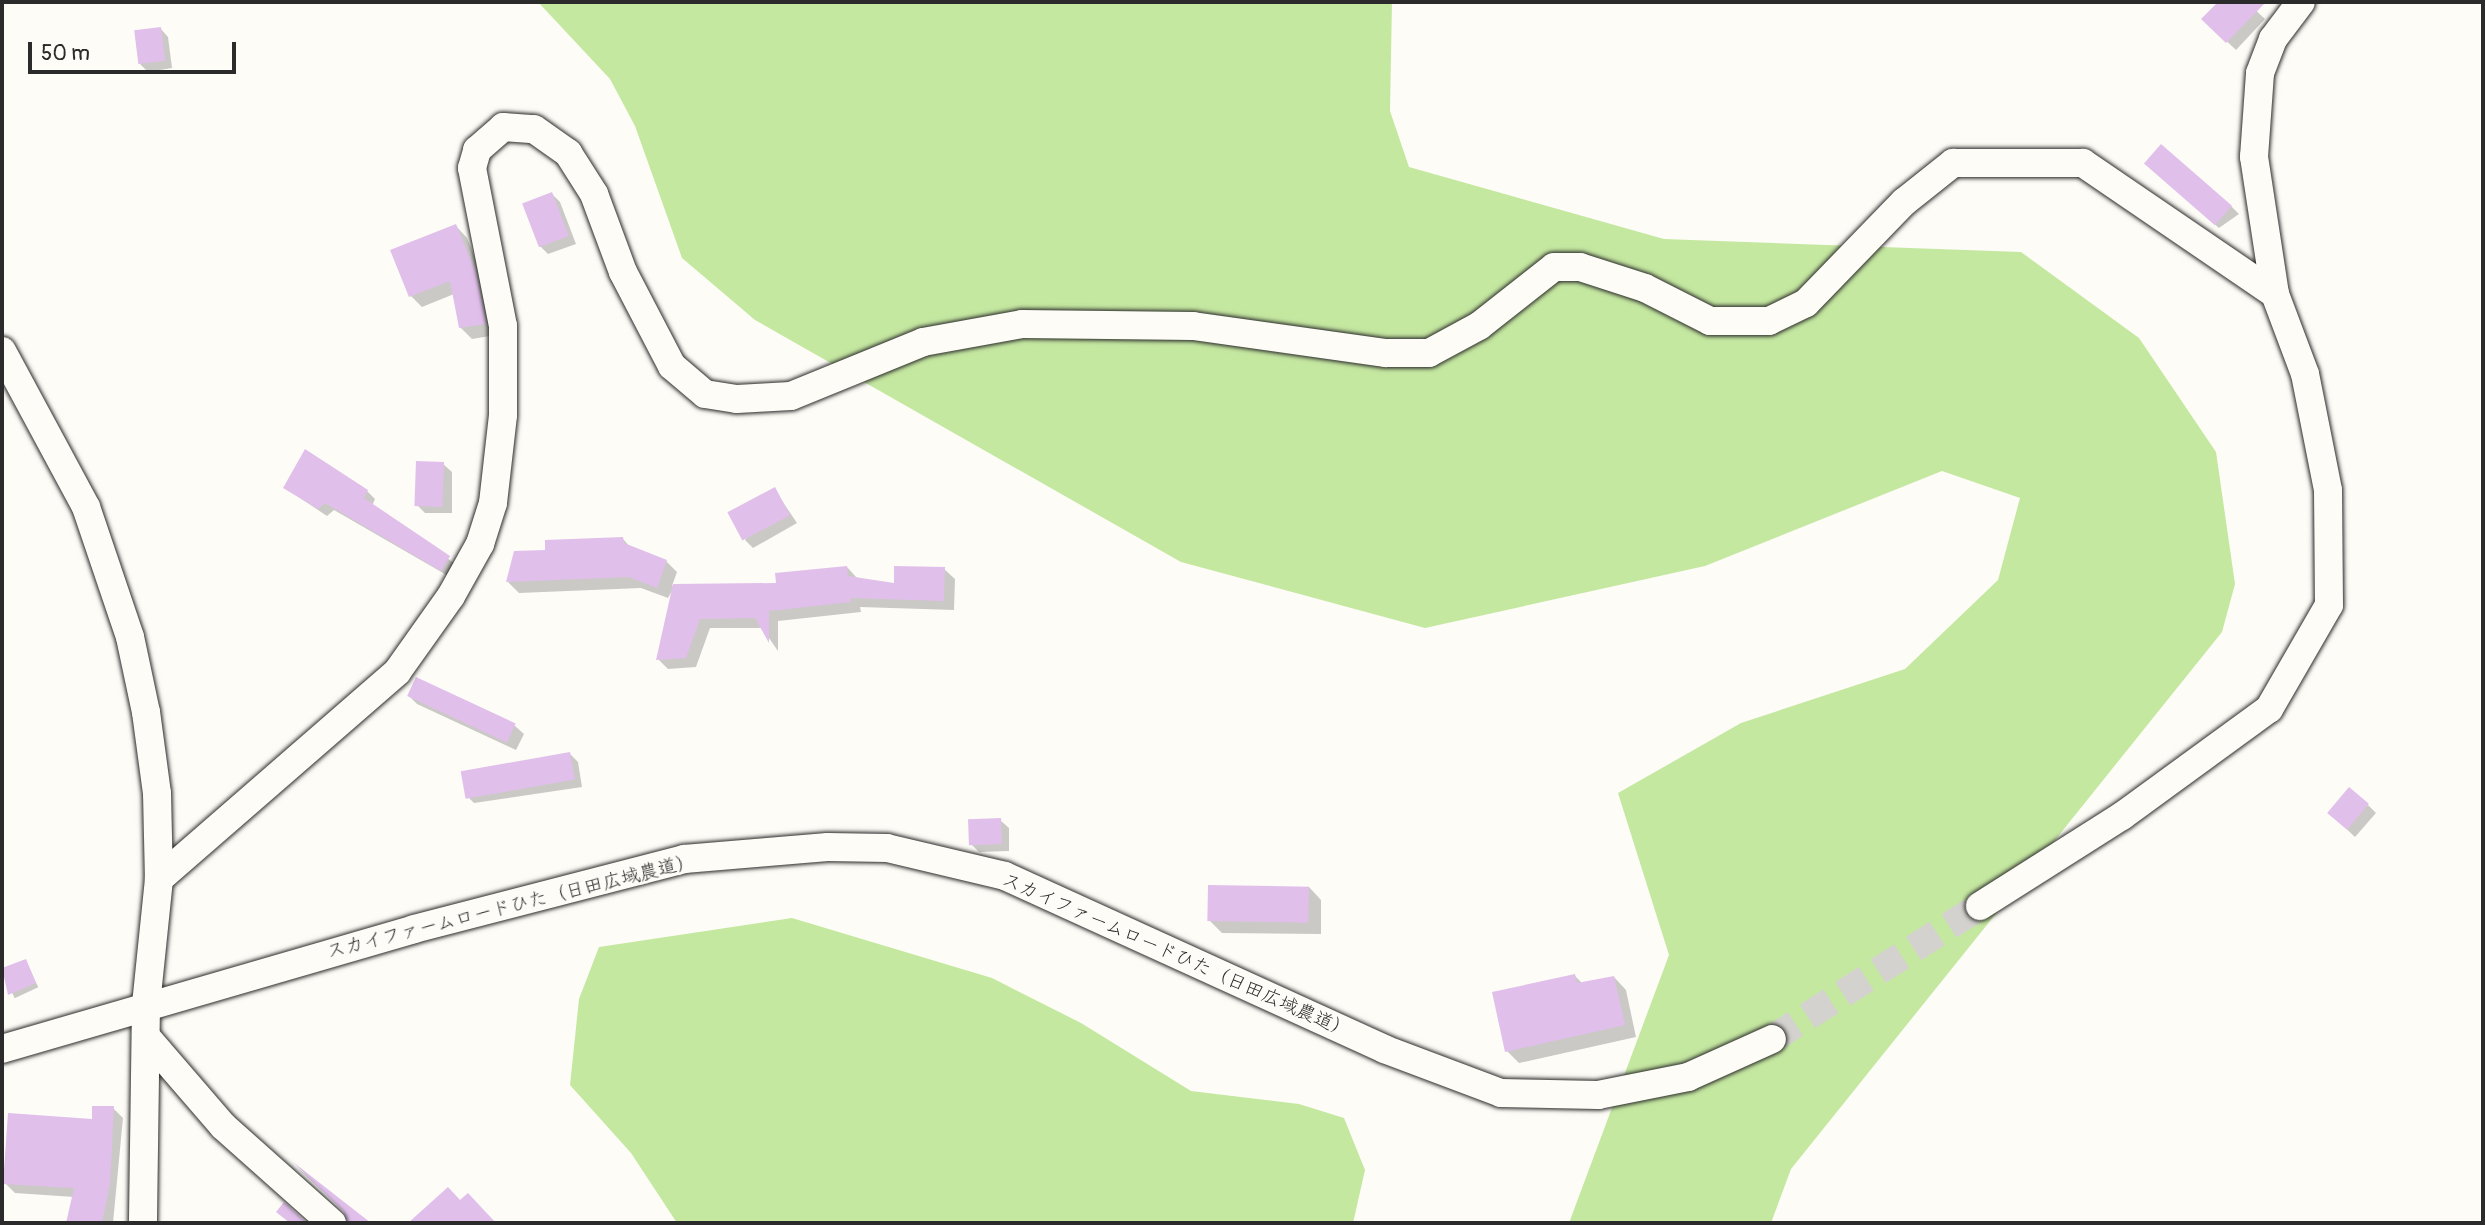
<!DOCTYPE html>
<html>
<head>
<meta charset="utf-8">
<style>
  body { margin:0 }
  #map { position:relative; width:2485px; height:1225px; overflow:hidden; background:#fdfcf7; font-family:Pangolin,"Klee One",sans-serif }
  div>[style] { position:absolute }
  .green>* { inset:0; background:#c5e8a1 }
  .shadow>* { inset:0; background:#0003; transform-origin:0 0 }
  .building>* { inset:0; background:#e1bfeb; transform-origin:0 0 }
  .minor-tunnel>* { height:28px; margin-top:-14px; transform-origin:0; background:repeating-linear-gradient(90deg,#d3d2ce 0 28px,transparent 0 42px) }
  .roads { filter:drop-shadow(0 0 2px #2b2b2b) drop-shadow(0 0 2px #2b2b2b) }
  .minor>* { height:28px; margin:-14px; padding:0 14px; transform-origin:14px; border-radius:14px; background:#fdfcf7 }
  span { translate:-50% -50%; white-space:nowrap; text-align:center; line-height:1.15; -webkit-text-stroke:5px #fdfcf7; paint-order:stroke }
  .street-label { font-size:19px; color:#2b2b2b }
  .frame { position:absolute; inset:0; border:4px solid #2b2b2b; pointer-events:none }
  .scale { position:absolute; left:28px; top:42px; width:208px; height:32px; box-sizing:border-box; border:4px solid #2b2b2b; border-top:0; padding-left:9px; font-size:21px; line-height:24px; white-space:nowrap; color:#2b2b2b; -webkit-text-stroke:5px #fdfcf7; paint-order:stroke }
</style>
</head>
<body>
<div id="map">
  <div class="green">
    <i style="clip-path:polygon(538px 2px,1392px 2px,1390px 111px,1409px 167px,1664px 239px,2021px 252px,2139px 338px,2216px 452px,2235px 584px,2222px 632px,1791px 1169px,1771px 1223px,1569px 1223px,1669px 955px,1618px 793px,1741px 723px,1905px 669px,1998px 580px,2020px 498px,1942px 471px,1705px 566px,1425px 628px,1181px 562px,755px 320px,682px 258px,635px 126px,610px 79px)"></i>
    <i style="clip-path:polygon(792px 918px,992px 978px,1081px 1023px,1191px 1091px,1299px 1104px,1344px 1118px,1365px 1170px,1353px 1223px,677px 1223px,631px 1153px,570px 1085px,579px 999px,599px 947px)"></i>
  </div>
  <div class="shadow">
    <i style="clip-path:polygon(2220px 2px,2247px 2px,2265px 19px,2236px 50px,2203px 19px)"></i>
    <i style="clip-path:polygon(160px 28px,168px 37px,172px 68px,148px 72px,140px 64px)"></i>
    <i style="clip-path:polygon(2161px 146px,2231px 206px,2239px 214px,2219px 228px,2154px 171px)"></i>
    <i style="clip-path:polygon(552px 194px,560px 202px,576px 244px,548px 254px,540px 246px)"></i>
    <i style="clip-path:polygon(456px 226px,467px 238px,486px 286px,496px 335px,472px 339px,460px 327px,454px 294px,422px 307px,411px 296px)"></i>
    <i style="clip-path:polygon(443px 464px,452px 472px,452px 513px,425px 513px,417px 505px)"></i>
    <i style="clip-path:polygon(285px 488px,367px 491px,375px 499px,372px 506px,457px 565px,450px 577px,334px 510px,327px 516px)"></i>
    <i style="clip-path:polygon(774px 489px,797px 523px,753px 548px,745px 540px)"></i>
    <i style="clip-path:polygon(623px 539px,631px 548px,666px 561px,677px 572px,672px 586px,778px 585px,847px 567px,857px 578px,895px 586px,944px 569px,955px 579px,954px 610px,860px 607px,861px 612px,778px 621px,778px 651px,762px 628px,710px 628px,696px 667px,668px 669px,658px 659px,673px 589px,668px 598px,641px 588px,519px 593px,508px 582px,547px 552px)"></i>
    <i style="clip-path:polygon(417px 679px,515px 726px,524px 734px,516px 750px,417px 704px,409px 696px)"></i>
    <i style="clip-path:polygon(570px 754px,578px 762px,582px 787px,474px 803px,466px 795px)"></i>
    <i style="clip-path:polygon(2368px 805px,2376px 813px,2355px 837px,2337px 820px)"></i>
    <i style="clip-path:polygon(1000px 820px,1009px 828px,1009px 851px,979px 852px,971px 844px)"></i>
    <i style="clip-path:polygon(1309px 887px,1321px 900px,1321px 934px,1222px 933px,1209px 920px)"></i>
    <i style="left:26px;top:961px;width:29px;height:26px;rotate:65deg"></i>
    <i style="clip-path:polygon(1575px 976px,1583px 984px,1614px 977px,1626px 990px,1636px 1037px,1519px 1063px,1507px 1051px)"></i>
    <i style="clip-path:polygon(113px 1108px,123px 1118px,113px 1223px,68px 1223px,74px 1197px,15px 1193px,5px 1183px)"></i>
    <i style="clip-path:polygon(295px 1166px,357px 1214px,366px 1223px,350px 1223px,345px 1212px)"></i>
  </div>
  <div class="building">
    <i style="clip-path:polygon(2218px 2px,2266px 2px,2226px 43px,2201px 19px)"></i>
    <i style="left:161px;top:27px;width:34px;height:27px;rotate:83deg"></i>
    <i style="left:2161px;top:144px;width:94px;height:26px;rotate:41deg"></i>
    <i style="left:552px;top:192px;width:47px;height:32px;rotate:69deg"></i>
    <i style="clip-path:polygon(456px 224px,476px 273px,486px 324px,459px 328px,450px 281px,409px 297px,390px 250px)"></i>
    <i style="clip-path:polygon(305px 449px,368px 490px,364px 498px,450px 556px,441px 571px,325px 503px,318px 509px,283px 488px)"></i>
    <i style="left:416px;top:461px;width:28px;height:45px;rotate:2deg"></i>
    <i style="left:775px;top:487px;width:32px;height:54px;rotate:62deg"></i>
    <i style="clip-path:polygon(623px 537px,624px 543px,667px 560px,657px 588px,629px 577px,506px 582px,514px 551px,545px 550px,545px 540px)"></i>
    <i style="clip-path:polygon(847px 566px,848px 576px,894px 583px,894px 566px,945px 567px,944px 601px,851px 598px,851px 602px,769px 611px,769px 643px,755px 618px,700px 619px,686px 658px,656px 660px,673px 584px,776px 583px,775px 573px)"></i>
    <i style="left:416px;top:677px;width:110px;height:21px;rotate:25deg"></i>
    <i style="left:570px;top:752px;width:28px;height:111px;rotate:80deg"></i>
    <i style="left:2349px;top:787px;width:26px;height:34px;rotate:40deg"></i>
    <i style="left:1001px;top:818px;width:26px;height:33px;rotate:88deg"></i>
    <i style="left:1208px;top:885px;width:101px;height:36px;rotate:1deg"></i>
    <i style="clip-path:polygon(26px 959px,36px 983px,8px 995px,2px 968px)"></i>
    <i style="clip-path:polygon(1575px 974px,1577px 983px,1614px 976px,1625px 1025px,1505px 1052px,1492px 992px)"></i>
    <i style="clip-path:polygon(92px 1106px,114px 1106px,110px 1184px,102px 1223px,66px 1223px,74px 1188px,3px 1184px,8px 1113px,92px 1119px)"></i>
    <i style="clip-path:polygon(293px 1162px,371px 1223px,348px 1223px,343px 1211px)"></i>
    <i style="clip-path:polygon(448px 1187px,460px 1200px,468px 1193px,496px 1223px,408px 1223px)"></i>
    <i style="clip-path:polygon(284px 1202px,307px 1223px,290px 1223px,276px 1212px)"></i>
  </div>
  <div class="minor-tunnel">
    <i style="left:1772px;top:1039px;width:247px;rotate:-32.6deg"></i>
  </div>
  <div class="roads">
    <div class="minor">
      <i style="left:2px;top:351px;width:177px;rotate:61.7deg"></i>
      <i style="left:86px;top:507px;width:137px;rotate:71.3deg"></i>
      <i style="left:130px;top:637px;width:77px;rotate:78deg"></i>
      <i style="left:146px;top:712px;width:82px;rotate:82.3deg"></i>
      <i style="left:157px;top:793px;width:86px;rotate:88.7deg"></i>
      <i style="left:159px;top:879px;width:126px;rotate:95.9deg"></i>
      <i style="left:146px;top:1004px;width:219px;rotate:90.8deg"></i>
      <i style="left:159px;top:879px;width:315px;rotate:-41deg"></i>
      <i style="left:397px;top:672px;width:93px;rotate:-54.6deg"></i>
      <i style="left:451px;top:596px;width:60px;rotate:-60.9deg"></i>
      <i style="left:480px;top:544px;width:43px;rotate:-72.4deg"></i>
      <i style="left:493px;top:503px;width:89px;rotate:-83.5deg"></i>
      <i style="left:503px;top:415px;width:89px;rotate:-90deg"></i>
      <i style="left:503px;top:326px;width:161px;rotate:-101.1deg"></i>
      <i style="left:472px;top:168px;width:19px;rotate:-74deg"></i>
      <i style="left:477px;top:150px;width:35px;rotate:-41deg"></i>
      <i style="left:503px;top:127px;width:31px;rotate:4deg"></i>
      <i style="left:534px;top:129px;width:42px;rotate:35.2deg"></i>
      <i style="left:568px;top:153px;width:49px;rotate:57.6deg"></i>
      <i style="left:594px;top:194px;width:83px;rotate:69.6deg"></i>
      <i style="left:623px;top:272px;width:106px;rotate:62.5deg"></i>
      <i style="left:672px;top:366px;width:43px;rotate:40.3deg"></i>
      <i style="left:705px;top:394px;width:32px;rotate:9deg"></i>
      <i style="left:737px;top:399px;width:54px;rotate:-3.2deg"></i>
      <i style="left:791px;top:396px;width:143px;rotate:-22.2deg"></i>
      <i style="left:923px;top:342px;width:101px;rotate:-10.3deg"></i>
      <i style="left:1022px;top:324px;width:171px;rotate:0.7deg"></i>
      <i style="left:1193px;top:326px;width:195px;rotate:8deg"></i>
      <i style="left:1386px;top:353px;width:43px"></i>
      <i style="left:1429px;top:353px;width:57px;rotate:-28.4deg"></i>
      <i style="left:1479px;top:326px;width:95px;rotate:-38.2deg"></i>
      <i style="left:1554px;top:267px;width:26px"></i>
      <i style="left:1580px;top:267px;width:68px;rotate:17.9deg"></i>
      <i style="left:1645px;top:288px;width:73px;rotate:26.9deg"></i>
      <i style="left:1710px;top:321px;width:59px"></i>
      <i style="left:1769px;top:321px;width:41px;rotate:-25.9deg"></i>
      <i style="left:1806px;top:303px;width:141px;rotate:-45.9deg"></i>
      <i style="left:1904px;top:202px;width:63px;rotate:-38.5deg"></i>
      <i style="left:1953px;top:163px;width:130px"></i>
      <i style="left:2083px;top:163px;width:232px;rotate:34.3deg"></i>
      <i style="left:1980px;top:906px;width:168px;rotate:-32.4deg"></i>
      <i style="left:2122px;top:816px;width:182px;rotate:-36.1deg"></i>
      <i style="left:2269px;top:709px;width:120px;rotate:-60deg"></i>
      <i style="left:2329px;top:605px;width:115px;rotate:-90.5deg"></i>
      <i style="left:2328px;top:490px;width:118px;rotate:-101.2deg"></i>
      <i style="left:2305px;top:374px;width:85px;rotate:-110.6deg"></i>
      <i style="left:2275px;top:294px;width:139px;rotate:-98.7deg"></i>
      <i style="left:2254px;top:157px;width:84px;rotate:-85.9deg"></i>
      <i style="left:2260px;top:73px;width:36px;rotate:-69deg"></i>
      <i style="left:2273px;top:39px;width:46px;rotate:-52.9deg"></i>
      <i style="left:148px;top:1039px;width:115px;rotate:49.2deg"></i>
      <i style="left:223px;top:1126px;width:146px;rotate:41.7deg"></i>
      <i style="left:2px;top:1049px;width:429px;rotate:-16.2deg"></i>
      <i style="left:414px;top:929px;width:279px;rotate:-14.5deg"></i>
      <i style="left:684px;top:859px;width:144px;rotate:-4.8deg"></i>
      <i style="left:828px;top:847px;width:59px;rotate:1deg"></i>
      <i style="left:887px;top:848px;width:121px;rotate:13.3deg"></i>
      <i style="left:1005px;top:876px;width:417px;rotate:24.5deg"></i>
      <i style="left:1384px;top:1049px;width:125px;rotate:20.6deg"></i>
      <i style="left:1501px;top:1093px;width:97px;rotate:1.2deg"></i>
      <i style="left:1598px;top:1095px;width:92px;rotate:-11.3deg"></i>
      <i style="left:1688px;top:1077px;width:92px;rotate:-24.3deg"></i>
    </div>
  </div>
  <div class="street-label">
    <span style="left:511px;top:907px;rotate:-14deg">スカイファームロードひた（日田広域農道）</span>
    <span style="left:1176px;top:956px;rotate:24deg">スカイファームロードひた（日田広域農道）</span>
  </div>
  <div class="frame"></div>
  <div class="scale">50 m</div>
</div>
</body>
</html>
